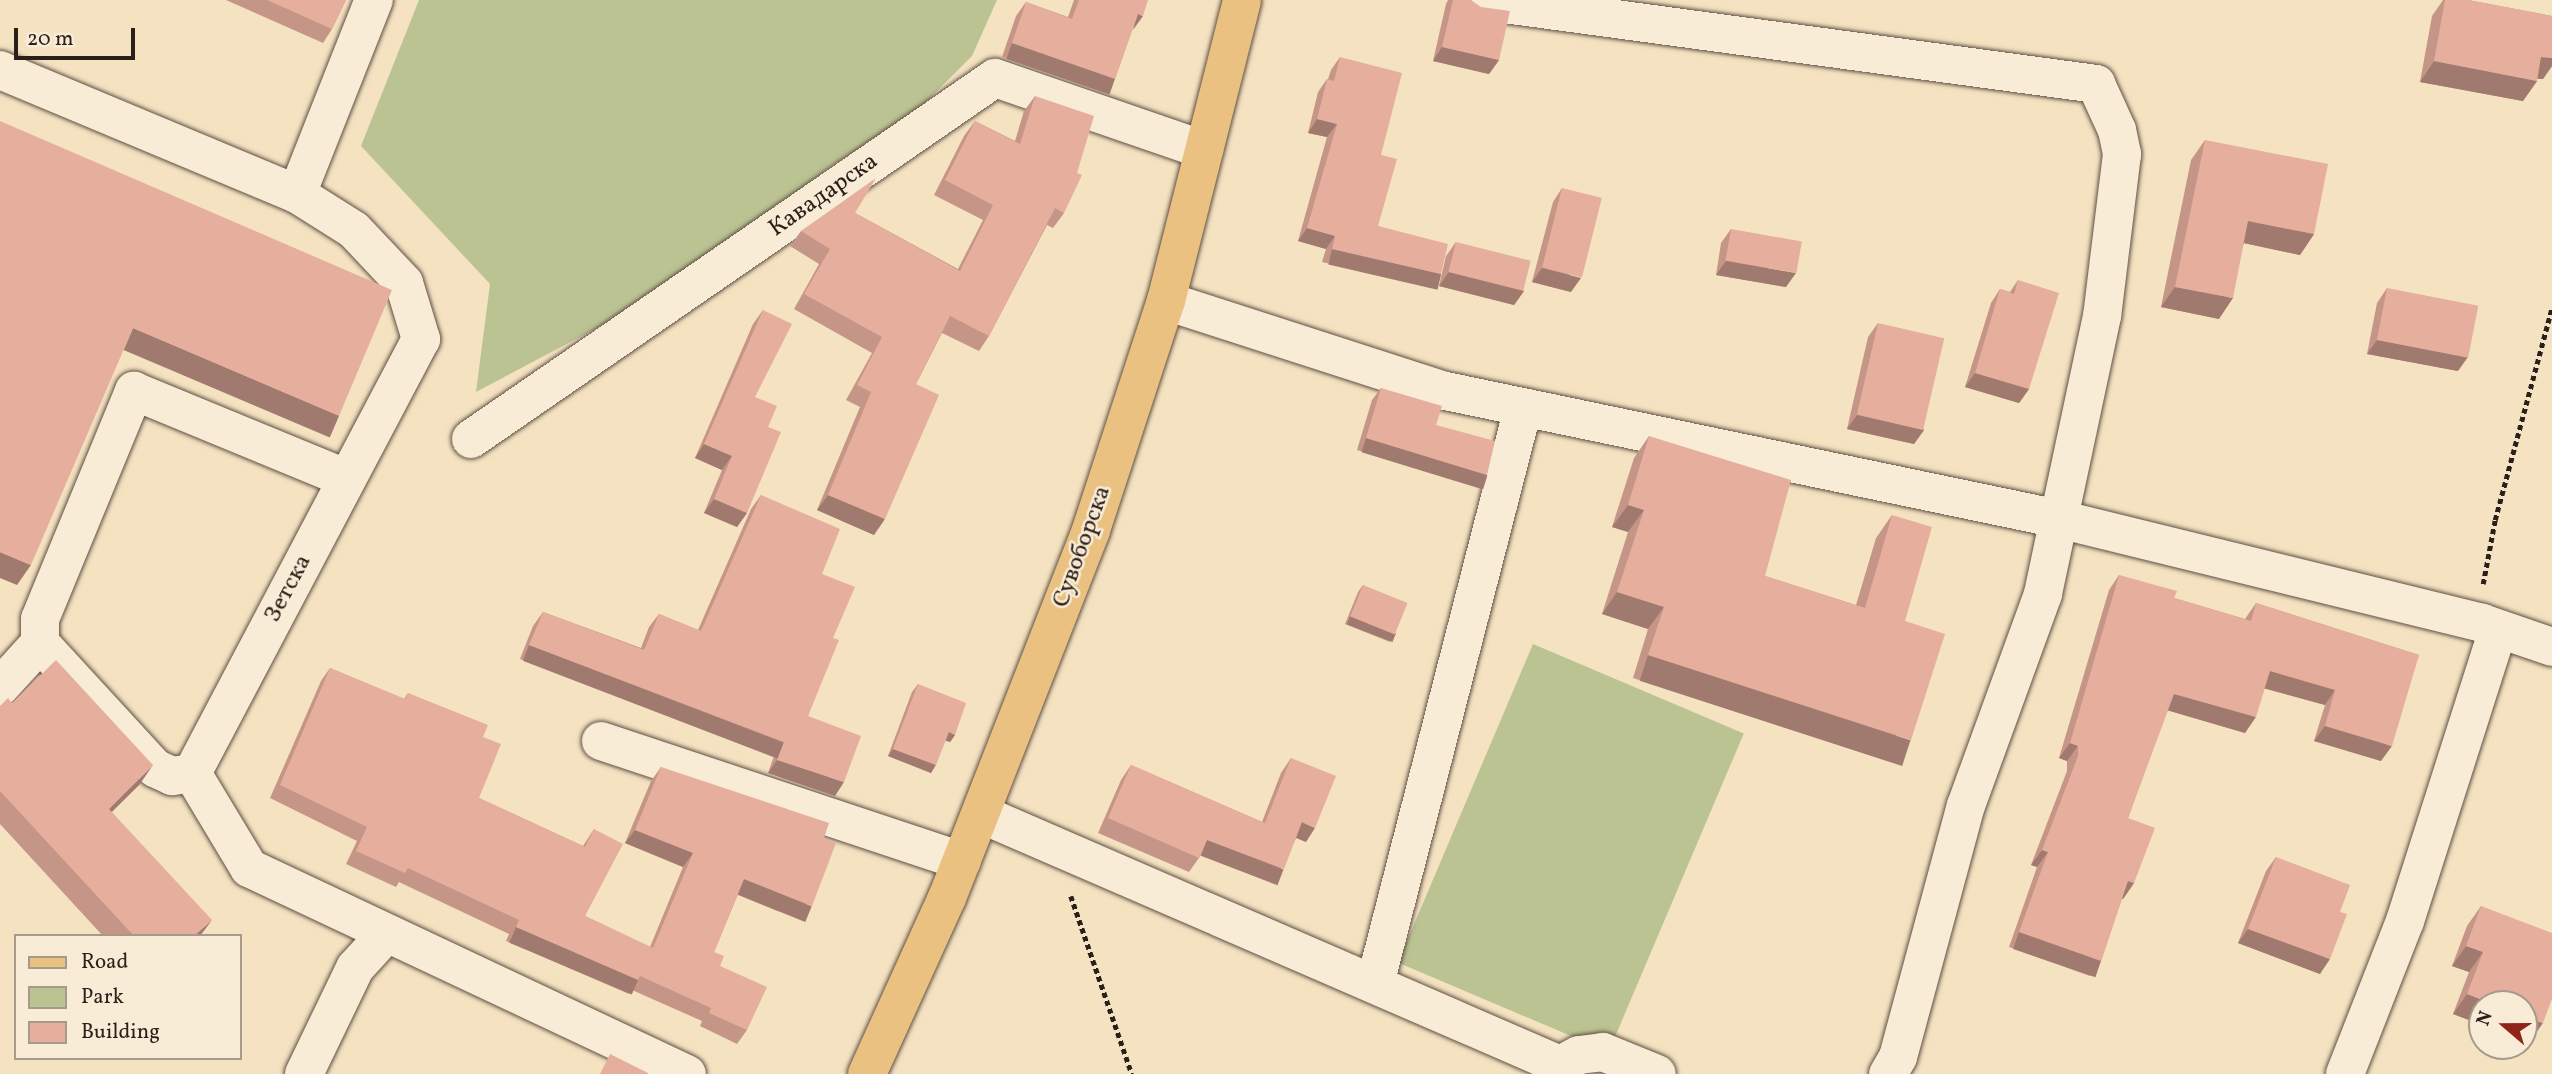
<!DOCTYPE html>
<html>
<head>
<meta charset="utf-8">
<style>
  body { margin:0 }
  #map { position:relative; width:2552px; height:1074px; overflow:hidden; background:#f5e2c1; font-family:Vollkorn,serif }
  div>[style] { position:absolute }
  .green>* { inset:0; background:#bbc393; transform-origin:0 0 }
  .path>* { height:4.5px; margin-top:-2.25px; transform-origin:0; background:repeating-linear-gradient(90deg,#2b1f19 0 5px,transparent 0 8.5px) }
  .roads { filter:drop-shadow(0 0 2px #5e5043) drop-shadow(0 0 2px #5e5043) }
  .minor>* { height:38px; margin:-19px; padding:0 19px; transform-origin:19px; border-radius:19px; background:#f8ecd7 }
  .major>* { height:38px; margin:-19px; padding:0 19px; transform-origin:19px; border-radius:19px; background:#eac180 }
  .wall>* { inset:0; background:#c59687 }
  .shaded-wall>* { inset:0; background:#a07a6e; transform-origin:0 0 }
  .building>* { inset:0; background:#e5ae9d; transform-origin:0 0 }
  span { translate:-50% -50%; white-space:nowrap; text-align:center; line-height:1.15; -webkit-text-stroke:5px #f8ecd7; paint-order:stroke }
  .street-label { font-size:24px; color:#2b1f19 }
  .legend { position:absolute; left:14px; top:934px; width:228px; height:126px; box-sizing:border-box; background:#f8ecd7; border:2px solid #a69a8b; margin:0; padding:9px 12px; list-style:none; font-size:21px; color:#2b1f19 }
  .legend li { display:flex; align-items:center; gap:14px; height:35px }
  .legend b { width:35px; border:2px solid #a69a8b }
  .north { position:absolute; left:2468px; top:990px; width:70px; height:70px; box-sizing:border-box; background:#f8ecd7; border:2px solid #a69a8b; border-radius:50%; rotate:290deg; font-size:19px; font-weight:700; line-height:28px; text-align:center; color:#2b1f19 }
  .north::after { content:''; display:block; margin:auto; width:24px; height:32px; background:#8f2418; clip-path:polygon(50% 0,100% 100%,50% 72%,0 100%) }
  .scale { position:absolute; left:14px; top:28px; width:121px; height:32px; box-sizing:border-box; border:4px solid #2b1f19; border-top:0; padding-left:9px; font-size:21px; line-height:24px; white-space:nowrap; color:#2b1f19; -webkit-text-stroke:5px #f8ecd7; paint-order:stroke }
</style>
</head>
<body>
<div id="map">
  <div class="green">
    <i style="clip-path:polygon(419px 0,997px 0,972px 56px,915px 113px,827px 169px,682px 283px,476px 392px,490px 284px,361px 146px)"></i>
    <i style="left:1533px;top:644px;width:229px;height:346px;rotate:23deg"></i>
  </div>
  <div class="path">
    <i style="left:2483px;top:584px;width:65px;rotate:-79.4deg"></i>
    <i style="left:2495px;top:520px;width:220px;rotate:-75deg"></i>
    <i style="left:1071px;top:896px;width:188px;rotate:71.1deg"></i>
  </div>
  <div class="roads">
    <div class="minor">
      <i style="left:1475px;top:0;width:627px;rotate:7.7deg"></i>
      <i style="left:2096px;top:84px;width:51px;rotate:65.5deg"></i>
      <i style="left:2117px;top:130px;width:25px;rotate:78deg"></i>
      <i style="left:2122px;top:154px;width:163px;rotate:97deg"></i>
      <i style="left:2102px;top:316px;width:284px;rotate:102deg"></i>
      <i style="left:2043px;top:594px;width:225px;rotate:110deg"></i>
      <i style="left:1966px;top:805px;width:261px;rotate:105.1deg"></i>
      <i style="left:1898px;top:1057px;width:20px;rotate:120deg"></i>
      <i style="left:0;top:70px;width:322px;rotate:22.7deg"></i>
      <i style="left:297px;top:194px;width:67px;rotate:32.3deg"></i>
      <i style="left:354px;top:230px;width:73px;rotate:46.7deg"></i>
      <i style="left:404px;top:283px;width:59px;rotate:73.1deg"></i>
      <i style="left:421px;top:339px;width:491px;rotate:117.8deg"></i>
      <i style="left:192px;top:773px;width:111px;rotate:59deg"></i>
      <i style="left:249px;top:868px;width:484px;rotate:25.2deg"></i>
      <i style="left:297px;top:194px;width:209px;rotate:-68.4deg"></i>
      <i style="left:1166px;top:301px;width:289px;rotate:17.9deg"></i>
      <i style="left:1441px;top:390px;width:631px;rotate:11.79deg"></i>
      <i style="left:2059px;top:519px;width:436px;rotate:13.8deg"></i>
      <i style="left:2482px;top:623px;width:74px;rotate:18.9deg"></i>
      <i style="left:471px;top:439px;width:636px;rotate:-34.56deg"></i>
      <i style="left:995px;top:78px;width:221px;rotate:19deg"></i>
      <i style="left:0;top:687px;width:59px;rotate:-47.7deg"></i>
      <i style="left:601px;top:741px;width:380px;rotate:18.4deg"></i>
      <i style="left:192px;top:773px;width:20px;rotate:171deg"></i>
      <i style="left:172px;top:776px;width:19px;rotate:-155deg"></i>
      <i style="left:155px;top:768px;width:170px;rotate:-132.6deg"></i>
      <i style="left:40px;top:643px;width:24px;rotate:-90deg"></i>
      <i style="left:40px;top:619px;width:247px;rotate:-67.6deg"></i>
      <i style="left:134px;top:391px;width:230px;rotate:22.4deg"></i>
      <i style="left:981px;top:814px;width:631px;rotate:23.44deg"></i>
      <i style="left:1375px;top:984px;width:595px;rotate:-75.59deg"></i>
      <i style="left:1560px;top:1065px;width:21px;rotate:-28deg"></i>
      <i style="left:1579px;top:1055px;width:24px;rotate:-7deg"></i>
      <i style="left:1603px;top:1052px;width:58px;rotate:22.2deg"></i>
      <i style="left:304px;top:1074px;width:118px;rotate:-64.3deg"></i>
      <i style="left:355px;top:968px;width:47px;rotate:-47.6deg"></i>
      <i style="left:2345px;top:1074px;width:164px;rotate:-68.6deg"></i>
      <i style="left:2405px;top:921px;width:306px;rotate:-72.3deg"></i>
    </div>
    <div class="major">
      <i style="left:867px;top:1074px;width:193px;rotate:-65.6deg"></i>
      <i style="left:947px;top:898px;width:395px;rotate:-68.6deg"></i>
      <i style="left:1091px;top:530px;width:241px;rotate:-71.9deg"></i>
      <i style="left:1166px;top:301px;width:310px;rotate:-75.8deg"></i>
    </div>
  </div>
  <div class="wall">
    <i style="clip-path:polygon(226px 0,346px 0,332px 29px,323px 43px)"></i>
    <i style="clip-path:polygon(1074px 0,1148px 0,1132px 30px,1115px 79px,1105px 93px,1002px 57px,1016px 16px,1026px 2px,1068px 17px)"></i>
    <i style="clip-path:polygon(1448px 0,1471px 0,1499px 60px,1489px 74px,1433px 61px,1446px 4px)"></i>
    <i style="clip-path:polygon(2443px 0,2468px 0,2552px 16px,2552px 66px,2543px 79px,2537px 79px,2537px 81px,2523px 101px,2420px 82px,2432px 16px)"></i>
    <i style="clip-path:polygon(1340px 57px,1381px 155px,1378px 226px,1441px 274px,1432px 287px,1322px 262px,1326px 249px,1298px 241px,1327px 137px,1308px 133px,1318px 92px,1327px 79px,1328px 79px,1331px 70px)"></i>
    <i style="clip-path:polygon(1035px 96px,1064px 213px,1053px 228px,1047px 225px,989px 336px,979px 351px,942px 333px,916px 384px,874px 535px,817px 510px,860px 407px,846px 400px,872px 353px,794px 309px,819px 264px,790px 246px,801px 231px,855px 213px,958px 269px,983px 220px,934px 195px,964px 136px,975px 121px,1015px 141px,1024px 111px)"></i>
    <i style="clip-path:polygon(2205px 140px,2314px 234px,2300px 255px,2244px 243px,2219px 319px,2161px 307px,2191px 160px)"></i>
    <i style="clip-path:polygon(1562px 188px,1571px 292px,1532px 282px,1553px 202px)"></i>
    <i style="clip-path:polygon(1731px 229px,1786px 287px,1716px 275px,1721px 243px)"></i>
    <i style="clip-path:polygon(1456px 242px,1524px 291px,1514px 305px,1439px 286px,1446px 256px)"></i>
    <i style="clip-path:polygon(2018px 280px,2029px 389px,2019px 403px,1965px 387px,1991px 303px,2000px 289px,2010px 292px)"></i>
    <i style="clip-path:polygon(2387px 288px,2458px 371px,2367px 354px,2377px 303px)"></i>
    <i style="clip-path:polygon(763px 310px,755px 397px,768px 427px,747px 513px,737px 527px,704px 513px,722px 470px,695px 458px,753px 324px)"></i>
    <i style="clip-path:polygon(1878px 323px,1924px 430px,1914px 444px,1847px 429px,1868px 337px)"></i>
    <i style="clip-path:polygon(1381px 388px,1487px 475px,1478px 487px,1357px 450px,1372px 400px)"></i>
    <i style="clip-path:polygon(1649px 436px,1765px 576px,1856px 605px,1876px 538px,1892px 515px,1905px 621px,1895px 763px,1633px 678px,1648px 629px,1602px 614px,1628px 532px,1612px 527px,1634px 458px)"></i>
    <i style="clip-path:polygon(761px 495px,822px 574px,833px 638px,808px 716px,835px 796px,768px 773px,774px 756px,520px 659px,533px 626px,543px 612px,641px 648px,649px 627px,659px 614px,698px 630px,751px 509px)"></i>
    <i style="clip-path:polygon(2119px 575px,2174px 598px,2245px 619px,2256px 603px,2419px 655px,2381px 761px,2314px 741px,2325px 705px,2265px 688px,2245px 733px,2167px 710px,2128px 818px,2134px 883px,2123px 899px,2122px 898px,2101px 961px,2090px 976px,2009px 947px,2037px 867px,2031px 865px,2067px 771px,2067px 761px,2059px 758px,2109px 590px)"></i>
    <i style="clip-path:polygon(1363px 585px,1396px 634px,1390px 642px,1345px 624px,1358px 592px)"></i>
    <i style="clip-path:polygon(330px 668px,404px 699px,408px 693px,483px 737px,479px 798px,583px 846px,594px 829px,585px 916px,650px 947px,683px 867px,625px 843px,651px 781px,661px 767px,824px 838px,802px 920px,738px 894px,714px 952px,747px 1030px,737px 1044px,700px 1026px,702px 1021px,632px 990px,629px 994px,506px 941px,509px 934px,399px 882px,396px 887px,346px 864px,357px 841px,270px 798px,321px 681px)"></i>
    <i style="clip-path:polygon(918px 684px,955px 735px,950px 742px,945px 740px,931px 773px,888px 756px,912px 692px)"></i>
    <i style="clip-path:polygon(12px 703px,140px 784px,112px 812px,200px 936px,103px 936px,0 824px,0 706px)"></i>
    <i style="clip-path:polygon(1291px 758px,1306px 842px,1296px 838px,1274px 883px,1201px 855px,1189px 872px,1098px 833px,1121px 780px,1131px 765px,1262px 822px,1281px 773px)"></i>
    <i style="clip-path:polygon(2276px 857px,2340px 912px,2320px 974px,2238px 943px,2266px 871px)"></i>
    <i style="clip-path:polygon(2481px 906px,2529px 1043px,2453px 1014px,2469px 972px,2452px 966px,2467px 926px)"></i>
  </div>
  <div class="shaded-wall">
    <i style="clip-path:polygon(1138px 14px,1143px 16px,1133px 30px)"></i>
    <i style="left:1012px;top:43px;width:109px;height:17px;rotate:19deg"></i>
    <i style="clip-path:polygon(1442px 47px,1499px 60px,1489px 74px,1433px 61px)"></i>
    <i style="clip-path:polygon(2541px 57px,2552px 58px,2552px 66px,2543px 79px,2527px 77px)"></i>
    <i style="clip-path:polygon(2434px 61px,2537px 81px,2523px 101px,2420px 82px)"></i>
    <i style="clip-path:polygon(1317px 119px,1337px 124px,1327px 137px,1308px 133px)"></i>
    <i style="clip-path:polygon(2248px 221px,2314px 234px,2300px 255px,2234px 241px)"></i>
    <i style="clip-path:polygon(1307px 228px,1335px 236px,1326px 249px,1298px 241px)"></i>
    <i style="left:1332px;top:249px;width:112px;height:16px;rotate:13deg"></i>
    <i style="clip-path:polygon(1726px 261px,1796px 273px,1786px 287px,1716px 275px)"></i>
    <i style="clip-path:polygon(1542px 268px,1581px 278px,1571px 292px,1532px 282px)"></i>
    <i style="clip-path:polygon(1449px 272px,1524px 291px,1514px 305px,1439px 286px)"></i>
    <i style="clip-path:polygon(2175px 287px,2233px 298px,2219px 319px,2161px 307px)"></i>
    <i style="left:133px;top:328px;width:224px;height:24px;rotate:23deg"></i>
    <i style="clip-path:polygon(2377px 340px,2468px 357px,2458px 371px,2367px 354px)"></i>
    <i style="clip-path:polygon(1975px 373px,2029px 389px,2019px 403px,1965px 387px)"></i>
    <i style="clip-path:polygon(1857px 415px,1924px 430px,1914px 444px,1847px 429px)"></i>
    <i style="left:1366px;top:438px;width:127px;height:15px;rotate:17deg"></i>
    <i style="clip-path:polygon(704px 444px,732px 456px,722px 470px,695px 458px)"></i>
    <i style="clip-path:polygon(828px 495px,885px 519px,874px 535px,817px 510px)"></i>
    <i style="clip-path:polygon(714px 499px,747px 513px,737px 527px,704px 513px)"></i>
    <i style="clip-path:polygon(1628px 505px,1644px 510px,1628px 532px,1612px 527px)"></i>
    <i style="clip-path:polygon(0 552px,31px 565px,17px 585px,0 578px)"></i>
    <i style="clip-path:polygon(1617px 592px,1664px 607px,1648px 629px,1602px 614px)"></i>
    <i style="left:1350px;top:616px;width:49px;height:9px;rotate:21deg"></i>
    <i style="left:529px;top:645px;width:273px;height:17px;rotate:21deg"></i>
    <i style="left:1648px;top:655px;width:276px;height:27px;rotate:18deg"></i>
    <i style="clip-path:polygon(2270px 671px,2335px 690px,2325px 705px,2259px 687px)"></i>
    <i style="clip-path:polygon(2174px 694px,2256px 717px,2245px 733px,2163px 709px)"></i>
    <i style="clip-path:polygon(2325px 726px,2392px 746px,2381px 761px,2314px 741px)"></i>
    <i style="clip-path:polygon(949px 732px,955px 735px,950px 742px,943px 740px)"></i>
    <i style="clip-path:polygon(2070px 743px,2078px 746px,2067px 761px,2059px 758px)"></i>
    <i style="clip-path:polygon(893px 749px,936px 765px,931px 773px,888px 756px)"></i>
    <i style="clip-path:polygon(777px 760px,844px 782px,835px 796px,768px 773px)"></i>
    <i style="clip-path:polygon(153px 765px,140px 784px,96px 827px,109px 809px)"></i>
    <i style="clip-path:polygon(1302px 822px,1315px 828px,1306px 842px,1292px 836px)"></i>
    <i style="clip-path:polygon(635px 830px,693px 853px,683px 867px,625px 843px)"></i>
    <i style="left:1207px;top:840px;width:82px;height:17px;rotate:21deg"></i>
    <i style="clip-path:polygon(2042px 850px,2048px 852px,2037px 867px,2031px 865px)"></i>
    <i style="left:744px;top:879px;width:73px;height:17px;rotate:22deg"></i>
    <i style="clip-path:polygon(2128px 881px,2134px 883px,2123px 899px,2117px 896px)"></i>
    <i style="clip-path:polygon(212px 920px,200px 936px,194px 936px)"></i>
    <i style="left:516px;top:927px;width:133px;height:17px;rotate:23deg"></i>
    <i style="clip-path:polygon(2248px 929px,2330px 959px,2320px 974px,2238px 943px)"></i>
    <i style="left:2019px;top:932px;width:87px;height:18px;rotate:19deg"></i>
    <i style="clip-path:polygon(2466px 946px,2483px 952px,2469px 972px,2452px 966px)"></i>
    <i style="clip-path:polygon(2467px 994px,2493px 1004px,2482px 1004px,2482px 1025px,2453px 1014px)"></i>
    <i style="clip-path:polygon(2524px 1016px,2543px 1023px,2529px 1043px,2524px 1041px)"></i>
  </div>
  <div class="building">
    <i style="clip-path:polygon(267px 0,346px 0,332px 29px)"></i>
    <i style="clip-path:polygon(1079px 0,1148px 0,1143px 16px,1138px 14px,1115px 79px,1012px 43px,1026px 2px,1072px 19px)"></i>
    <i style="clip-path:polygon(1453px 0,1471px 0,1481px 7px,1510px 11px,1499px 60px,1442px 47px)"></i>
    <i style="clip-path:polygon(2445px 0,2468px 0,2552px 16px,2552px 58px,2541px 57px,2537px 81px,2434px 61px)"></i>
    <i style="clip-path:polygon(1340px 57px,1402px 73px,1381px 155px,1397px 159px,1378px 226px,1448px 244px,1441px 274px,1332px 249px,1335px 236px,1307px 228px,1337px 124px,1317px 119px,1327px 79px,1334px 81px)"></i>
    <i style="clip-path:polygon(1035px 96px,1094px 116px,1077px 173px,1082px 175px,1064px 213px,1055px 208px,989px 336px,950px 316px,916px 384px,939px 395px,885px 519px,828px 495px,871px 392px,857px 385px,882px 337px,804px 294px,830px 249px,801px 231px,876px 178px,855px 213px,960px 271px,993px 205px,945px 180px,975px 121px,1020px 144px)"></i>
    <i style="clip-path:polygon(0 121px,392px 290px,339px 416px,133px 328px,31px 565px,0 552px)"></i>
    <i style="clip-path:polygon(2205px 140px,2328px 164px,2314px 234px,2248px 221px,2233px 298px,2175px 287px)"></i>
    <i style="left:1562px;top:188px;width:41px;height:82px;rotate:14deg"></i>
    <i style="left:1731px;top:229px;width:72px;height:32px;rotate:10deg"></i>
    <i style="left:1456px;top:242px;width:77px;height:31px;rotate:14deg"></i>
    <i style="clip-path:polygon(2018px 280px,2059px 293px,2029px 389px,1975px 373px,2000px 289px,2014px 294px)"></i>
    <i style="left:2387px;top:288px;width:93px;height:53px;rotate:11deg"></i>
    <i style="clip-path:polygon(763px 310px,792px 324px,755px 397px,777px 406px,768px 427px,781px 432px,747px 513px,714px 499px,732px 456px,704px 444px)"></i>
    <i style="left:1878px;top:323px;width:68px;height:94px;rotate:13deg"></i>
    <i style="clip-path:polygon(1381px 388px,1442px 406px,1436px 425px,1495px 441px,1487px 475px,1366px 438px)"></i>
    <i style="clip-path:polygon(1649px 436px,1791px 480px,1765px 576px,1865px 608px,1892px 515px,1932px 527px,1905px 621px,1945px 634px,1911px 740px,1648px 655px,1664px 607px,1617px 592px,1644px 510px,1628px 505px)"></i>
    <i style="clip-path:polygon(761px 495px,840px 529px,822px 574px,855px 587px,833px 638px,839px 640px,808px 716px,861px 736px,844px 782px,777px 760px,784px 742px,529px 645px,543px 612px,644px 650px,659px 614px,701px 631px)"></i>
    <i style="clip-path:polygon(2119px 575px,2177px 591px,2174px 598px,2251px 621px,2256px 603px,2419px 655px,2392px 746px,2325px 726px,2335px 690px,2270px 671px,2256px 717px,2174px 694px,2128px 818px,2155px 828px,2134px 883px,2128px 881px,2101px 961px,2019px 932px,2048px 852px,2042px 850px,2078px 756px,2078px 746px,2070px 743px)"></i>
    <i style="left:1363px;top:585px;width:48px;height:34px;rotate:22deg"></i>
    <i style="clip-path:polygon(56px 660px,153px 765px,109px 809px,212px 920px,194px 936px,134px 936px,0 791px,0 706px,8px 698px,12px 703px)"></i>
    <i style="clip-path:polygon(330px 668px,405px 699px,408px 693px,488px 725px,483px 737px,501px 744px,479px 798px,585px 847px,594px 829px,623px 844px,585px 916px,653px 948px,693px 853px,635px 830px,661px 767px,829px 823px,824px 838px,836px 843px,812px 906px,744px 879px,714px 952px,724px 956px,720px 966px,767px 987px,747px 1030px,709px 1013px,711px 1008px,640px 976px,638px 980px,516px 927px,519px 920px,408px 868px,405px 873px,356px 851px,367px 827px,280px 785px)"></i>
    <i style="clip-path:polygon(918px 684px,966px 703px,955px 735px,949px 732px,936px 765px,893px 749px)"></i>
    <i style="clip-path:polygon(1291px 758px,1336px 776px,1315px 828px,1302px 822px,1284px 869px,1207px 840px,1199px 858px,1108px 818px,1131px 765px,1265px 823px)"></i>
    <i style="clip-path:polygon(2276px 857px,2350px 885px,2340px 912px,2347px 914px,2330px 959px,2248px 929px)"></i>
    <i style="clip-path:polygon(2481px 906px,2552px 933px,2552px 999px,2543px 1023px,2524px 1016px,2524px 1004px,2493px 1004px,2467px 994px,2483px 952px,2466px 946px)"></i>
    <i style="clip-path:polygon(610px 1054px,648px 1073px,648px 1074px,600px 1074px)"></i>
  </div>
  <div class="street-label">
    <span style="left:824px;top:196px;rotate:-35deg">Кавадарска</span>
    <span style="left:1083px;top:547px;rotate:-70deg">Сувоборска</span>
    <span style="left:289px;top:589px;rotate:-62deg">Зетска</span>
  </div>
  <ul class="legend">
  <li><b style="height:9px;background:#eac180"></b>Road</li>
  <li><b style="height:19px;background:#bbc393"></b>Park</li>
  <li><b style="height:19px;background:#e5ae9d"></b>Building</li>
  </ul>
  <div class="north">N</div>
  <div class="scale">20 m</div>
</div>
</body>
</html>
